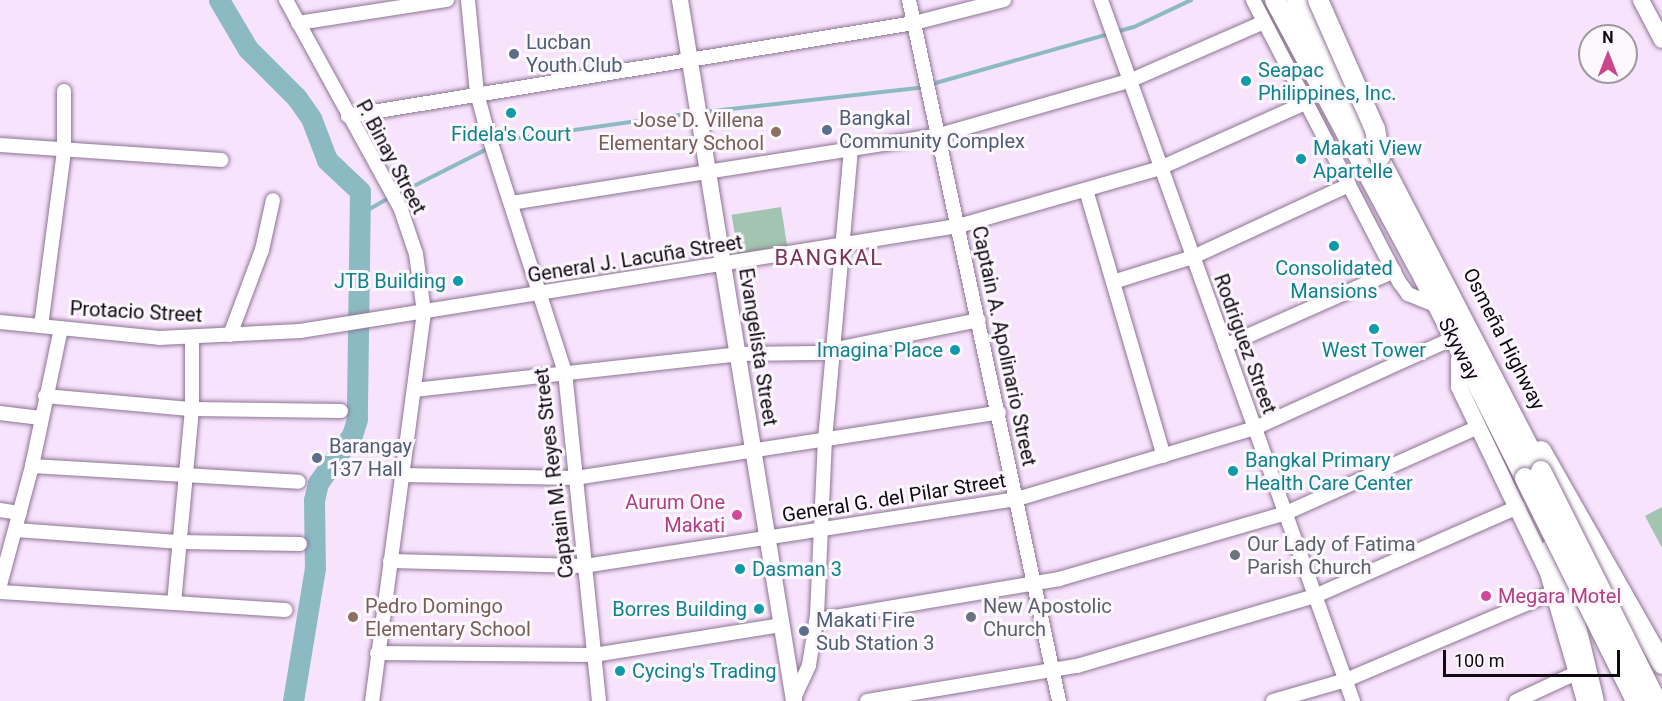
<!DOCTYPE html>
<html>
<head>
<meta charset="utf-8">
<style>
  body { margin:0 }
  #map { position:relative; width:1662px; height:701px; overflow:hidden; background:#f8e3fd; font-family:Roboto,sans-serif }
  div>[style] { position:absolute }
  .green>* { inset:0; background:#a2c4b0; transform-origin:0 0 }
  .stream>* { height:4px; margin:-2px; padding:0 2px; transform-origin:2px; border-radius:2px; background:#8cbac3 }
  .river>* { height:21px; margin:-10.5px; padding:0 10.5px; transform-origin:10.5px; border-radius:10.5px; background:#8cbac3 }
  .roads { filter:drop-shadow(0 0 2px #8c7592) drop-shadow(0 0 2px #8c7592) }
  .minor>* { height:14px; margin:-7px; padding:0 7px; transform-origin:7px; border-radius:7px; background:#fff }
  .major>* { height:16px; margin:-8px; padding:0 8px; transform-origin:8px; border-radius:8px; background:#fff }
  .highway>* { height:20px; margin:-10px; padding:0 10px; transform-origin:10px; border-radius:10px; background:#fff }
  .bridges { filter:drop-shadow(0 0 2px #8c7592) drop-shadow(0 0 2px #8c7592) }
  .highway-bridge>* { height:20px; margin:-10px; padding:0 10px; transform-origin:10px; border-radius:10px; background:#fff }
  .dots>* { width:16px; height:16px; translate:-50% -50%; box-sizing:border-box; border:3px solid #fcf7fd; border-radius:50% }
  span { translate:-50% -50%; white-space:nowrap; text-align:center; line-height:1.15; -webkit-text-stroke:6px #fcf7fd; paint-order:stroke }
  .service-label { font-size:20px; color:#4e5e75 }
  .left { translate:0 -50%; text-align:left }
  .culture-label { font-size:20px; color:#0d838f }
  .right { translate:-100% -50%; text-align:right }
  .education-label { font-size:20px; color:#785e54 }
  .street-label { font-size:20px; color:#100812 }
  .hotel-label { font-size:20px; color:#b23c85 }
  .worship-label { font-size:20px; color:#5b616d }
  .quarter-label { font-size:22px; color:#783656; letter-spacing:1.5px }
  .north { position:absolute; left:1578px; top:24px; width:60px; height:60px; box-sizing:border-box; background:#fcf7fd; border:2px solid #9e979f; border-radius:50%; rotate:0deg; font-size:16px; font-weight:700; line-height:24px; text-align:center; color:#100812 }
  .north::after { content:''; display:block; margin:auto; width:21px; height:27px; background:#ca468b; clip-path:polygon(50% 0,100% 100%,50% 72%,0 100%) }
  .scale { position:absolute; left:1443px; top:650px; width:177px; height:27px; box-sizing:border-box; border:3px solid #100812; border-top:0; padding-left:8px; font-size:18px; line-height:21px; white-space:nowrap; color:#100812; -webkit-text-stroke:4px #fcf7fd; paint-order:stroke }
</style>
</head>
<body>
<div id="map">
  <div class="green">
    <i style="left:781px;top:207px;width:40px;height:50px;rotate:81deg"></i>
    <i style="clip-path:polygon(1662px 507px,1662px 548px,1645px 516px)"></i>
  </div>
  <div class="stream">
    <i style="left:704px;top:112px;width:215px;rotate:-6.4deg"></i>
    <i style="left:918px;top:88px;width:224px;rotate:-15.8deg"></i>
    <i style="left:1134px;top:27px;width:63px;rotate:-25.3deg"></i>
    <i style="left:398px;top:194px;width:120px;rotate:-26.8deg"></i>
    <i style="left:505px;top:140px;width:190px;rotate:-8.2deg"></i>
    <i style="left:361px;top:214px;width:34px;rotate:-30deg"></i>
  </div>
  <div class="river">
    <i style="left:219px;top:0;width:57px;rotate:59.4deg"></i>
    <i style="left:248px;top:49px;width:69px;rotate:45deg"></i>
    <i style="left:297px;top:98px;width:24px;rotate:55deg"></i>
    <i style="left:311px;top:118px;width:45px;rotate:69.1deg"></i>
    <i style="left:327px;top:160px;width:45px;rotate:43.2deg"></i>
    <i style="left:360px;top:191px;width:228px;rotate:90.8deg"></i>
    <i style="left:357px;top:419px;width:17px;rotate:107deg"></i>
    <i style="left:352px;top:435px;width:59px;rotate:125.3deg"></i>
    <i style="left:318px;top:483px;width:17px;rotate:103deg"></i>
    <i style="left:314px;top:500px;width:68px;rotate:89.2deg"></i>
    <i style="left:315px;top:568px;width:135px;rotate:99.4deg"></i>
  </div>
  <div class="roads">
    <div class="minor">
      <i style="left:286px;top:0;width:236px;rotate:61.2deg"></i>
      <i style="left:400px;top:207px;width:50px;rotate:71.2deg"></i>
      <i style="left:416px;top:254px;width:59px;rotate:82.1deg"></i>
      <i style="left:424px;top:312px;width:392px;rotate:97.6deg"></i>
      <i style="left:468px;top:0;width:93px;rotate:84.5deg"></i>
      <i style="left:477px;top:93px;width:42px;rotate:75deg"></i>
      <i style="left:488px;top:134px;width:250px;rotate:72.1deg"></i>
      <i style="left:565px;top:372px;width:331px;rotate:84.1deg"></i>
      <i style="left:909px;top:0;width:717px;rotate:77.92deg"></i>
      <i style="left:1101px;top:0;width:745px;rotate:70.23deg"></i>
      <i style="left:1253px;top:0;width:319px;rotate:62.6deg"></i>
      <i style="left:1400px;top:283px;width:14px;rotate:54deg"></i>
      <i style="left:1408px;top:294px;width:24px;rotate:22deg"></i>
      <i style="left:298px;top:23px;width:151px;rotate:-8.8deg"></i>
      <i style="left:348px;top:116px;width:574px;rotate:-9.33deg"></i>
      <i style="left:914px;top:23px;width:93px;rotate:-14.3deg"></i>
      <i style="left:0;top:145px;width:222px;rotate:3.9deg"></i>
      <i style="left:1086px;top:190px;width:277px;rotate:73.7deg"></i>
      <i style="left:511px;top:203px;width:433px;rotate:-9deg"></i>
      <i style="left:939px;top:135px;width:198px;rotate:-15.9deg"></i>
      <i style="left:1129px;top:81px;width:147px;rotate:-23.6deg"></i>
      <i style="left:1113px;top:282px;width:84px;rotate:-17.4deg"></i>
      <i style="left:1193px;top:257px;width:172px;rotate:-24.8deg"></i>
      <i style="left:0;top:322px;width:160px;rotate:5.7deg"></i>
      <i style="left:159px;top:338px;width:141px;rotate:-2.8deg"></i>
      <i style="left:300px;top:331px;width:666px;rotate:-9.07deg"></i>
      <i style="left:958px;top:226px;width:210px;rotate:-16deg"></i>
      <i style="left:1160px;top:168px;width:159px;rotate:-24.1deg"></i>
      <i style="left:41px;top:326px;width:177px;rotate:-82.5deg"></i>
      <i style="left:64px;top:151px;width:60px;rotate:-90deg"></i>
      <i style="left:230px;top:335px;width:91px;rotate:-69.4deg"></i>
      <i style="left:262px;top:250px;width:51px;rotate:-77.6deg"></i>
      <i style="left:1225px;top:346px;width:185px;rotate:-23.9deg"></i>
      <i style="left:414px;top:390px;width:326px;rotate:-6.3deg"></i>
      <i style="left:738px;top:354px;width:79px;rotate:-0.7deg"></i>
      <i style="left:817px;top:353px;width:165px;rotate:-11.5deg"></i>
      <i style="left:45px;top:396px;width:148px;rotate:5.1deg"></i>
      <i style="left:192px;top:409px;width:149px;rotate:0.8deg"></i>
      <i style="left:0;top:413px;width:41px;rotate:7deg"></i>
      <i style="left:32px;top:466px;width:267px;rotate:3.4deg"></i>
      <i style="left:401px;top:475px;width:174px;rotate:1deg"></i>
      <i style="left:575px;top:478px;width:429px;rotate:-8.8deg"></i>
      <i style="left:0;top:510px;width:20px;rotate:9deg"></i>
      <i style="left:16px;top:530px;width:162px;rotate:4.2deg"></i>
      <i style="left:178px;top:542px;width:122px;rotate:0.9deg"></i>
      <i style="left:390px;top:561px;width:194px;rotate:1.5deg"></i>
      <i style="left:584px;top:566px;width:438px;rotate:-8.8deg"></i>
      <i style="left:1017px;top:499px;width:248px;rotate:-16.6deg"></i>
      <i style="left:1255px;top:428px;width:213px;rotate:-24.4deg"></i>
      <i style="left:0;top:585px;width:123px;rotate:-74.9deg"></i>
      <i style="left:32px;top:466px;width:141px;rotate:-78.1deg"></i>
      <i style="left:0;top:592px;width:286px;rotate:3.6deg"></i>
      <i style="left:174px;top:603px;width:195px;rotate:-84.7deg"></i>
      <i style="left:192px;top:409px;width:72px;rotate:-90deg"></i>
      <i style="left:817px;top:620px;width:245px;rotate:-9.6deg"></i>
      <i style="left:1059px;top:579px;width:236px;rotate:-16.2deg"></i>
      <i style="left:1286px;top:513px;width:210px;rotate:-24.1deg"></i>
      <i style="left:377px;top:653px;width:217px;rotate:0.5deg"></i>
      <i style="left:594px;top:655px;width:189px;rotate:-9.1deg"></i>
      <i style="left:793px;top:700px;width:38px;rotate:-65deg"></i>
      <i style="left:809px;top:665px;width:51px;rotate:-80.9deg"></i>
      <i style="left:817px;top:615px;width:175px;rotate:-87.4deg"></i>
      <i style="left:825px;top:440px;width:291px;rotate:-84.9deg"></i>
      <i style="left:867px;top:701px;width:213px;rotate:-9.5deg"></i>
      <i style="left:1077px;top:666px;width:248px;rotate:-16.4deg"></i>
      <i style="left:1315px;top:596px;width:222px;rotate:-23.7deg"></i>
      <i style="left:1273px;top:701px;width:76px;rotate:-16deg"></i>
      <i style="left:1346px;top:680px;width:226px;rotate:-22.9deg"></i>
      <i style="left:1516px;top:701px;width:66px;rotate:-25deg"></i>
    </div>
    <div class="major">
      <i style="left:680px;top:0;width:710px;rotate:80.76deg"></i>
      <i style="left:1641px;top:0;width:45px;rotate:62.3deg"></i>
      <i style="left:1459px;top:359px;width:28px;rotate:90deg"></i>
      <i style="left:1459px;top:387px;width:206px;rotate:64.4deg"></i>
      <i style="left:1548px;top:573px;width:133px;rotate:73.9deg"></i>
      <i style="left:1550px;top:547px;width:80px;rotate:70.2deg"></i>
      <i style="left:1577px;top:622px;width:81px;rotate:76.5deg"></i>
    </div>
    <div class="highway">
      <i style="left:1275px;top:0;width:304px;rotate:61.8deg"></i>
      <i style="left:1419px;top:268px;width:235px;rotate:63.2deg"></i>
      <i style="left:1297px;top:0;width:530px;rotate:62.61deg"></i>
      <i style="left:1541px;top:451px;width:245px;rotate:60.4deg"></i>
    </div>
  </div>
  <div class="bridges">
    <div class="highway-bridge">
      <i style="left:1318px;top:0;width:141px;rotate:66.2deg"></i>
      <i style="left:1375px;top:129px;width:28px;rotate:80deg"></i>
      <i style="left:1541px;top:471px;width:257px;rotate:63.4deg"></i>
      <i style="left:1525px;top:478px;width:249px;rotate:63.5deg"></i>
    </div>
  </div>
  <div class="dots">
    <i style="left:514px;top:54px;background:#5c6f8a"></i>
    <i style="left:1246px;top:81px;background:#0f9aa8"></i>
    <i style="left:511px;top:113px;background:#0f9aa8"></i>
    <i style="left:827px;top:130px;background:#5c6f8a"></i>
    <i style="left:776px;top:132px;background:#8d6e63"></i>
    <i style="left:1301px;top:159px;background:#0f9aa8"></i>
    <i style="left:1334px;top:246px;background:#0f9aa8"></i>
    <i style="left:458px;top:281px;background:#0f9aa8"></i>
    <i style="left:1374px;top:329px;background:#0f9aa8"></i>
    <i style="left:955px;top:350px;background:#0f9aa8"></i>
    <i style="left:317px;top:458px;background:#5c6f8a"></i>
    <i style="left:1233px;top:471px;background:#0f9aa8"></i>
    <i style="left:737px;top:515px;background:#d1479c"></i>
    <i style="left:1235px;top:555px;background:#6b7280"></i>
    <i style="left:740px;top:569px;background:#0f9aa8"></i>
    <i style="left:1486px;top:596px;background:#d1479c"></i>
    <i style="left:759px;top:609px;background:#0f9aa8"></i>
    <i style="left:353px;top:617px;background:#8d6e63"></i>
    <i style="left:971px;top:617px;background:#6b7280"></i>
    <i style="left:804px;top:631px;background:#5c6f8a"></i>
    <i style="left:620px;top:671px;background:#0f9aa8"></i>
  </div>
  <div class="service-label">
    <span class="left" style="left:526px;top:54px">Lucban<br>Youth Club</span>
    <span class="left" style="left:839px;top:130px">Bangkal<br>Community Complex</span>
    <span class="left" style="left:329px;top:458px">Barangay<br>137 Hall</span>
    <span class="left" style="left:816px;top:632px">Makati Fire<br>Sub Station 3</span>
  </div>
  <div class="culture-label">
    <span class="left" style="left:1258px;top:82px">Seapac<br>Philippines, Inc.</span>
    <span style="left:511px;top:134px">Fidela's Court</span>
    <span class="left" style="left:1313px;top:160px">Makati View<br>Apartelle</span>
    <span style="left:1334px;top:280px">Consolidated<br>Mansions</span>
    <span class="right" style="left:446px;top:281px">JTB Building</span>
    <span class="right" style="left:943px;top:350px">Imagina Place</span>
    <span style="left:1374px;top:350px">West Tower</span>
    <span class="left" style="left:1245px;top:472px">Bangkal Primary<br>Health Care Center</span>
    <span class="left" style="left:752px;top:569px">Dasman 3</span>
    <span class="right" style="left:747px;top:609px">Borres Building</span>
    <span class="left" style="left:632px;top:671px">Cycing's Trading</span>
  </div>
  <div class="education-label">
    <span class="right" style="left:764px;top:132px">Jose D. Villena<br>Elementary School</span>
    <span class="left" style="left:365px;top:618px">Pedro Domingo<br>Elementary School</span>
  </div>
  <div class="street-label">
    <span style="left:391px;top:157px;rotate:62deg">P. Binay Street</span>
    <span style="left:635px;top:259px;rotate:-9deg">General J. Lacuña Street</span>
    <span style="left:136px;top:312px;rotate:3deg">Protacio Street</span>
    <span style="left:1504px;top:339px;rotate:63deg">Osmeña Highway</span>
    <span style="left:1245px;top:344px;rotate:70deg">Rodriguez Street</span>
    <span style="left:1004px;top:346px;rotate:78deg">Captain A. Apolinario Street</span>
    <span style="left:758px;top:347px;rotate:81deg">Evangelista Street</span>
    <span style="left:1459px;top:349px;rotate:63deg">Skyway</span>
    <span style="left:554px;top:473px;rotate:-97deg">Captain M. Reyes Street</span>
    <span style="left:894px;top:498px;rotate:-9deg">General G. del Pilar Street</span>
  </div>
  <div class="hotel-label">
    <span class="right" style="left:725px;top:514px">Aurum One<br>Makati</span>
    <span class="left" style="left:1498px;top:596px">Megara Motel</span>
  </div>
  <div class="worship-label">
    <span class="left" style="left:1247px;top:556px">Our Lady of Fatima<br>Parish Church</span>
    <span class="left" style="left:983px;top:618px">New Apostolic<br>Church</span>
  </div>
  <div class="quarter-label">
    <span style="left:829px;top:258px">BANGKAL</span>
  </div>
  <div class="north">N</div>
  <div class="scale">100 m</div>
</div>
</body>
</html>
